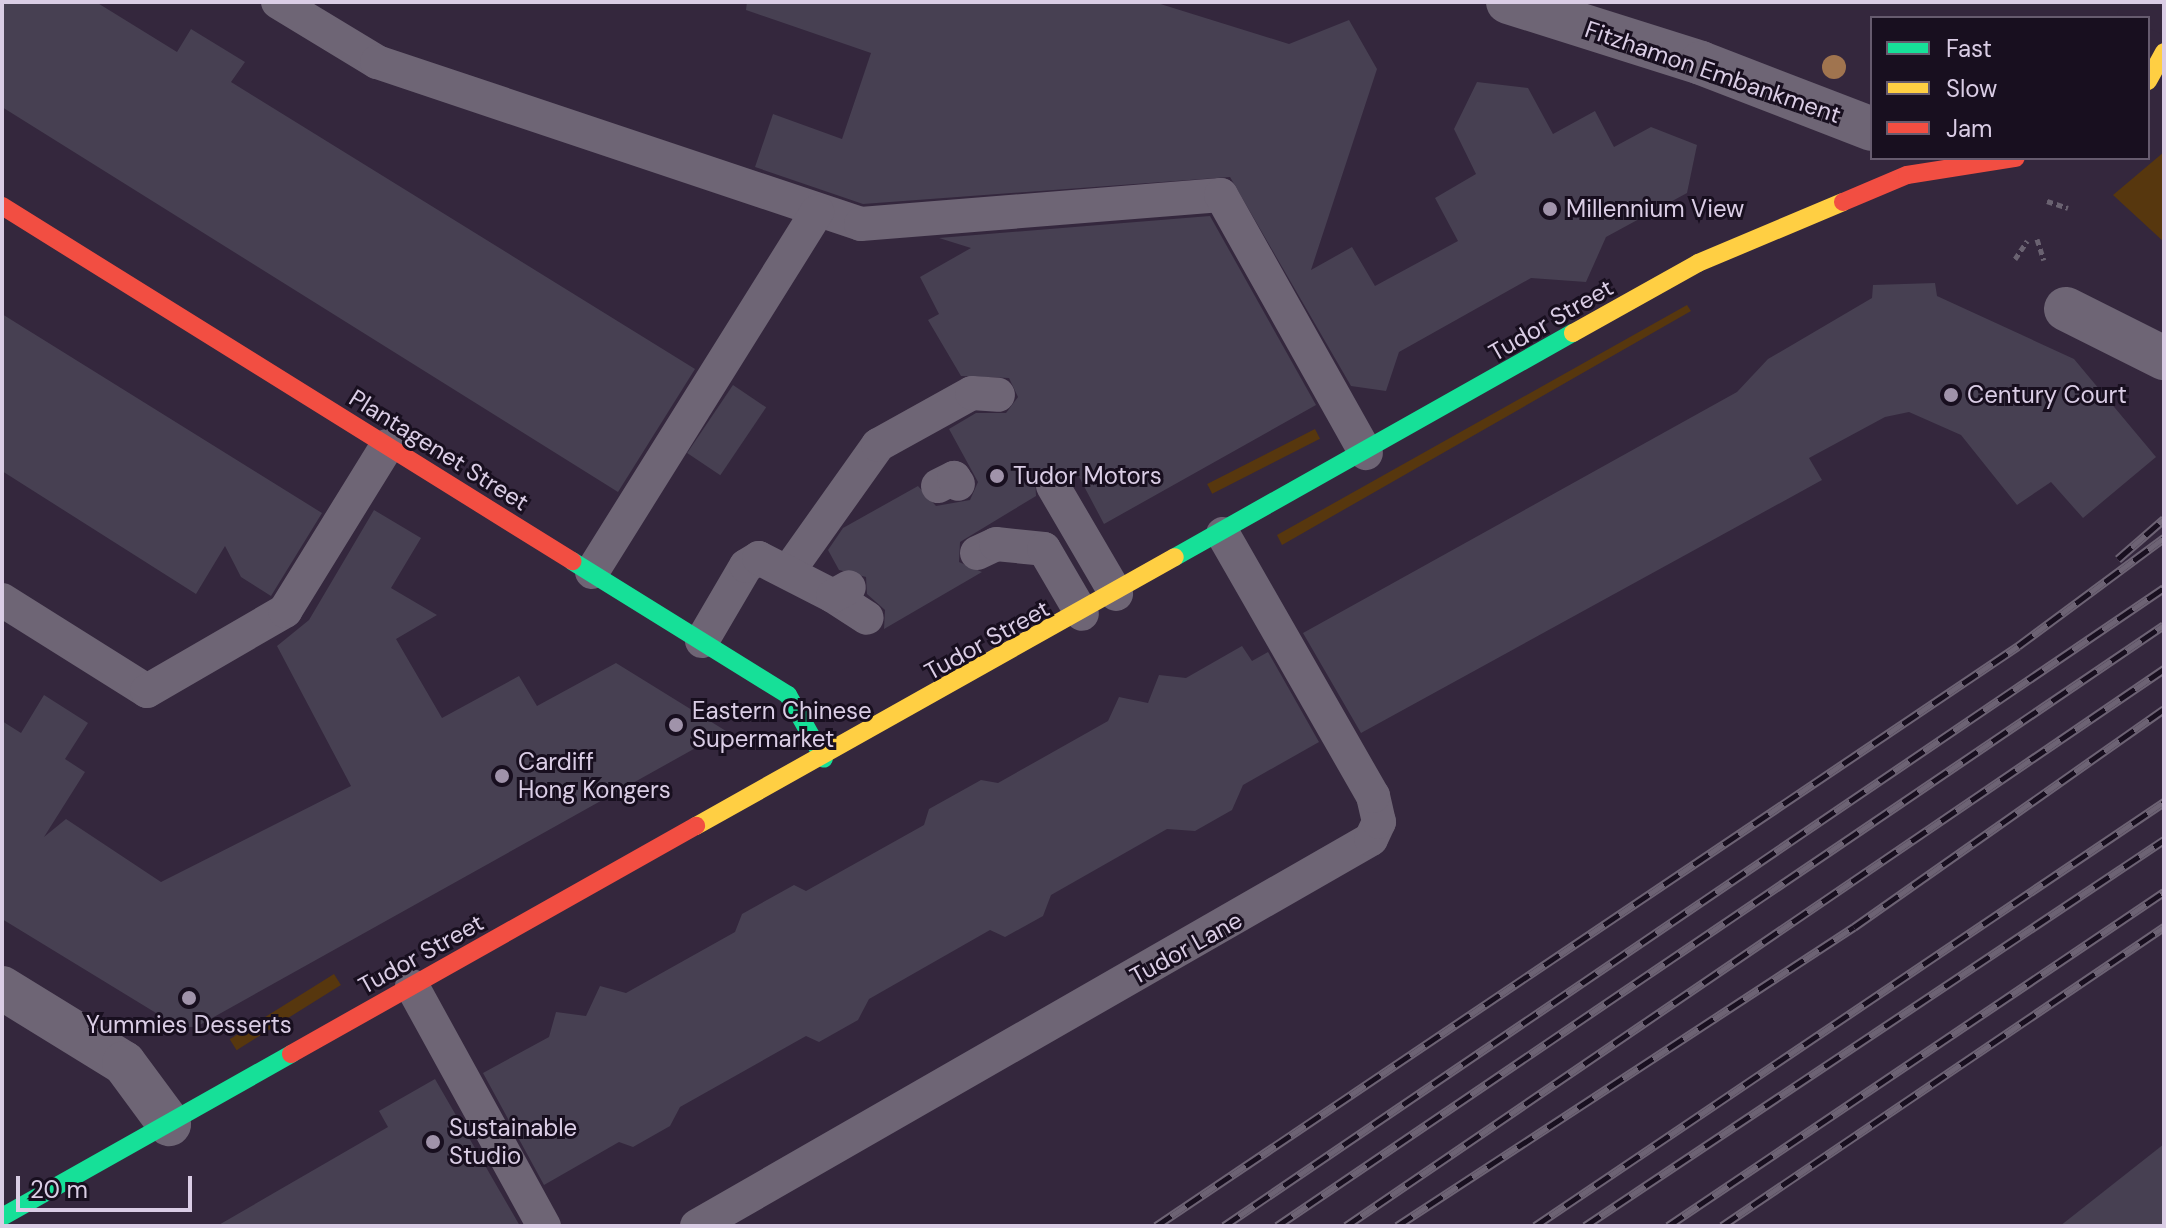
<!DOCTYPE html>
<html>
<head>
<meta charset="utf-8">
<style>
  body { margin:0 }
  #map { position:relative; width:2166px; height:1228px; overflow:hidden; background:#34273d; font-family:"DM Sans",sans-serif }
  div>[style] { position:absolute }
  .green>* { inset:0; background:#57370e; transform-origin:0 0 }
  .pier>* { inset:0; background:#34273d }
  .building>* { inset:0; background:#474052; transform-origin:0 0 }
  .path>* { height:5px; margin-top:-2.5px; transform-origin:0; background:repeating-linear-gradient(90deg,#6a6271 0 6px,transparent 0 10px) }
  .lane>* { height:34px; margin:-17px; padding:0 17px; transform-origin:17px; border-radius:17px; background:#6e6575 }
  .street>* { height:44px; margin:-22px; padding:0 22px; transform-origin:22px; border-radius:22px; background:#6e6575 }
  .fast>* { height:18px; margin:-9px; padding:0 9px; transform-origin:9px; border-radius:9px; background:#16e098 }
  .slow>* { height:18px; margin:-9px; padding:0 9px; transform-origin:9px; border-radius:9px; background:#ffcf43 }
  .jam>* { height:18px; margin:-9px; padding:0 9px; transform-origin:9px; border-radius:9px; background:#f24e42 }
  .rail>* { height:9px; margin-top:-4.5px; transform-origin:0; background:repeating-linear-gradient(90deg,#180f1f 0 18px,#6d6374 0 36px); box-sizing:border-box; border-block:2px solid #6d6374 }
  .trees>* { width:24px; height:24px; margin:-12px; border-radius:50%; background:#a0744f }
  .dots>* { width:22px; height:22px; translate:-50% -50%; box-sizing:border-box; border:4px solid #180f1f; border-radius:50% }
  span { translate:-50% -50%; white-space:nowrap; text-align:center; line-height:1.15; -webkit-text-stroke:6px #180f1f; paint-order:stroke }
  .street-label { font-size:24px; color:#dacde5 }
  .poi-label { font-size:24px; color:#dacde5 }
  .left { translate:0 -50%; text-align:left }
  .frame { position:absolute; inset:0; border:4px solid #dacde5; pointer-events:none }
  .legend { position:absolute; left:1870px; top:16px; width:280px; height:144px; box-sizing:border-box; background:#180f1f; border:2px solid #665b6e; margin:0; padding:10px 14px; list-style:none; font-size:24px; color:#dacde5 }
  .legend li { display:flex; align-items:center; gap:16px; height:40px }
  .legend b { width:40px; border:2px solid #665b6e }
  .scale { position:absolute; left:16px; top:1176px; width:176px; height:36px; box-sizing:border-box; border:4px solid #dacde5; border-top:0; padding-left:10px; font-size:24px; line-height:28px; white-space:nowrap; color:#dacde5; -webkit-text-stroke:6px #180f1f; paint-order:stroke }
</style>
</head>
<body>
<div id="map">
  <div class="green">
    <i style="clip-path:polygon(2164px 152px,2164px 242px,2113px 195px)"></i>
    <i style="clip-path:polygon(1687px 305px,1691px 311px,1282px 545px,1277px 535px)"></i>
    <i style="left:1315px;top:429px;width:11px;height:121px;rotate:63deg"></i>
    <i style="left:334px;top:974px;width:13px;height:123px;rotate:58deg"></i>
  </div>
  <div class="pier">
    <i style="clip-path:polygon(2123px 2px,2164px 2px,2164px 35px,2148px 28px,2148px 18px,2117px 14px)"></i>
  </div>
  <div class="building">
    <i style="clip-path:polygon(2px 2px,96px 2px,177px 52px,191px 29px,245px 62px,231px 82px,695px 369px,618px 492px,2px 107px)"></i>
    <i style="clip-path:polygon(747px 2px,1154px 2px,1289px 44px,1349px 20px,1377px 69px,1311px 270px,1352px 247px,1375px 286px,1458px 241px,1435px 198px,1476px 174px,1454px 129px,1477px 82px,1528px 88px,1553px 134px,1595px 111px,1614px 147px,1651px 127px,1697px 145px,1687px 193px,1606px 237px,1586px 282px,1531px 278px,1399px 352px,1386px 391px,1351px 386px,1230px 177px,863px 204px,755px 167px,773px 114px,842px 139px,871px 53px,746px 10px)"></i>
    <i style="clip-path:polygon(1210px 216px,1316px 405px,1104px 524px,1077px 473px,1044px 468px,1035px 477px,1036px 496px,960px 542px,959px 562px,982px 572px,884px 629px,885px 610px,867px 594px,866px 577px,839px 570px,828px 550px,843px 528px,918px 486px,936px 506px,970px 500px,978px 482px,949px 429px,976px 413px,1006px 413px,1018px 397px,1009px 378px,961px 376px,928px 320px,939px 314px,920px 277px,971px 248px,939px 238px)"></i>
    <i style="clip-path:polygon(1935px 283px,1937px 296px,2074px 359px,2156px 457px,2083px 518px,2051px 482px,2017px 505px,1961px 435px,1909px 412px,1885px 417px,1809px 458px,1822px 480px,1361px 733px,1303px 633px,1737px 392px,1768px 359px,1872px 298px,1873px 285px)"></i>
    <i style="clip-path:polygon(2px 314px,322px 513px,271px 596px,241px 577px,225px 546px,196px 594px,2px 471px)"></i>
    <i style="left:733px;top:385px;width:40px;height:82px;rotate:34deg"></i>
    <i style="clip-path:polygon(374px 510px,421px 538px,391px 588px,437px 615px,396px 639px,442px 718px,519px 676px,537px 706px,616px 663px,726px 731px,196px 1027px,179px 1027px,2px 919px,2px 721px,21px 733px,44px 695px,88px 723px,65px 759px,85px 772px,44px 837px,66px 819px,161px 882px,351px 786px,277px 646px,309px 620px)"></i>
    <i style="clip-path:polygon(1242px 646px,1252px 661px,1268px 652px,1319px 742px,1243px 785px,1232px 810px,1195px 831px,1167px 829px,1051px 895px,1043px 916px,1005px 937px,990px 930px,869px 999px,858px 1020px,819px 1042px,806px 1036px,680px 1107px,670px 1126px,633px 1147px,619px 1142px,544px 1185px,483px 1073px,549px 1037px,556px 1012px,586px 1016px,600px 986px,626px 993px,735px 932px,742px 914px,794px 885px,806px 891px,924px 825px,929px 809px,981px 780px,998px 783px,1108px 721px,1119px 697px,1148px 703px,1159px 675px,1186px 678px)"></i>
    <i style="clip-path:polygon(435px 1079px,520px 1226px,217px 1226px,388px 1127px,379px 1111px)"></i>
    <i style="clip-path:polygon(2164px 1144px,2164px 1226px,2060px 1226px)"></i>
  </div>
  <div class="path">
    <i style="left:2047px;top:201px;width:22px;rotate:18deg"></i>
    <i style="left:2037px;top:239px;width:22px;rotate:72deg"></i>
    <i style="left:2015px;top:259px;width:22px;rotate:-56deg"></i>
  </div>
  <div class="lane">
    <i style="left:278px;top:2px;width:116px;rotate:31.2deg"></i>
    <i style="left:377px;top:62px;width:510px;rotate:18.51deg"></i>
    <i style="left:861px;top:224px;width:361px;rotate:-4.6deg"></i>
    <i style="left:1221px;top:195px;width:296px;rotate:60.7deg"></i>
    <i style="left:938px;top:486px;width:18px;rotate:-27deg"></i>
    <i style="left:954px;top:478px;width:7px;rotate:56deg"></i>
    <i style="left:1053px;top:486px;width:125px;rotate:59.7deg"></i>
    <i style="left:977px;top:553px;width:21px;rotate:-25deg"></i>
    <i style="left:996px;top:544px;width:48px;rotate:5.9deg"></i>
    <i style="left:1044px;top:549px;width:75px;rotate:59.7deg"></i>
    <i style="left:790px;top:569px;width:152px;rotate:-54.6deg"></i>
    <i style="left:878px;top:445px;width:107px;rotate:-29deg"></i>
    <i style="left:972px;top:393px;width:26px;rotate:4deg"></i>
    <i style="left:592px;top:572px;width:425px;rotate:-58deg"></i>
    <i style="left:833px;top:596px;width:40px;rotate:32.9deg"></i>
    <i style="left:2px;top:600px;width:171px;rotate:32.1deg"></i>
    <i style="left:147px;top:691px;width:160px;rotate:-30.1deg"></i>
    <i style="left:285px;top:611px;width:194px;rotate:-58.3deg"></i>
    <i style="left:702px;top:641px;width:87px;rotate:-59.6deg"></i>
    <i style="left:746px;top:566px;width:15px;rotate:-32deg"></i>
    <i style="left:759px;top:558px;width:83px;rotate:27.2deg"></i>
    <i style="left:833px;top:596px;width:18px;rotate:-29deg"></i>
    <i style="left:412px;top:986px;width:274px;rotate:61.2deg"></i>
    <i style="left:697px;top:1226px;width:777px;rotate:-29.86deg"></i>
    <i style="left:1371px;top:839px;width:19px;rotate:-65deg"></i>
    <i style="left:1379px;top:822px;width:27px;rotate:-103deg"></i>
    <i style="left:1373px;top:796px;width:302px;rotate:-119.8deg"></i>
  </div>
  <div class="street">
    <i style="left:1508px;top:2px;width:202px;rotate:17.5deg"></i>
    <i style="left:1701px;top:63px;width:183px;rotate:21.1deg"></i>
    <i style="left:2066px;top:309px;width:110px;rotate:26.6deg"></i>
    <i style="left:2px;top:988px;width:143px;rotate:31.6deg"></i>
    <i style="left:124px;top:1063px;width:76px;rotate:53.6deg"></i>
  </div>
  <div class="fast">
    <i style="left:1175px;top:557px;width:457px;rotate:-29.4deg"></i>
    <i style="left:572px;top:561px;width:254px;rotate:31.8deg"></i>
    <i style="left:788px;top:695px;width:73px;rotate:60.6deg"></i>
    <i style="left:2px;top:1217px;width:332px;rotate:-29.4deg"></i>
  </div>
  <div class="slow">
    <i style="left:2148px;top:81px;width:33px;rotate:-61deg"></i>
    <i style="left:1573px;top:333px;width:143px;rotate:-29.2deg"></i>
    <i style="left:1698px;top:263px;width:157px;rotate:-22.8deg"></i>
    <i style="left:696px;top:826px;width:549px;rotate:-29.32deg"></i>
  </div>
  <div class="jam">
    <i style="left:1843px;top:202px;width:69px;rotate:-22.9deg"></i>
    <i style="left:1907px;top:175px;width:110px;rotate:-8.9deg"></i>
    <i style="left:2px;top:206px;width:672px;rotate:31.91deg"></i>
    <i style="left:291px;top:1054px;width:465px;rotate:-29.4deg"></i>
  </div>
  <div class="rail">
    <i style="left:2118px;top:559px;width:61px;rotate:-41deg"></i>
    <i style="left:1156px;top:1226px;width:1039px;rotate:-33.93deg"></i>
    <i style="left:2018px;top:646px;width:182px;rotate:-36.5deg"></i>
    <i style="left:1224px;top:1226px;width:1136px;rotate:-34.17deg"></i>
    <i style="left:1277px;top:1226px;width:1071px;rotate:-34.12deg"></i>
    <i style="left:1346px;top:1226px;width:990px;rotate:-34.25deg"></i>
    <i style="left:1397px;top:1226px;width:546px;rotate:-33.2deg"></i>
    <i style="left:1854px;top:927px;width:379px;rotate:-35.1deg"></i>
    <i style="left:1535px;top:1226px;width:759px;rotate:-33.98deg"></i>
    <i style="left:1585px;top:1226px;width:696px;rotate:-33.69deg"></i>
    <i style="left:1668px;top:1226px;width:598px;rotate:-33.96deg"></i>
    <i style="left:1722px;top:1226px;width:534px;rotate:-34.08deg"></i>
  </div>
  <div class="trees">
    <i style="left:1834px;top:67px"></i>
  </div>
  <div class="dots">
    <i style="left:1550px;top:209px;background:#a093aa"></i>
    <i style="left:1951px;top:395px;background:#a093aa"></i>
    <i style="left:997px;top:476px;background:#a093aa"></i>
    <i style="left:676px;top:725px;background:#a093aa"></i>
    <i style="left:502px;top:776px;background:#a093aa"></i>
    <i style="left:189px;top:998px;background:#a093aa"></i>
    <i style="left:433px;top:1142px;background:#a093aa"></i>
  </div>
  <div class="street-label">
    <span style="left:1713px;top:72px;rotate:19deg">Fitzhamon Embankment</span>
    <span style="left:1551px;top:320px;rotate:-30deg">Tudor Street</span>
    <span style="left:439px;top:450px;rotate:32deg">Plantagenet Street</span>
    <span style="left:987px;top:640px;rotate:-29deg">Tudor Street</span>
    <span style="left:1186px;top:948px;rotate:-29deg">Tudor Lane</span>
    <span style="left:421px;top:954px;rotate:-29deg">Tudor Street</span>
  </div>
  <div class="poi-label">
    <span class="left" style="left:1566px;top:209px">Millennium View</span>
    <span class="left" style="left:1967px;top:395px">Century Court</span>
    <span class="left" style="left:1013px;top:476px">Tudor Motors</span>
    <span class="left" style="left:692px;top:725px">Eastern Chinese<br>Supermarket</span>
    <span class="left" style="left:518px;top:776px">Cardiff<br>Hong Kongers</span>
    <span style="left:189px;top:1025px">Yummies Desserts</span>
    <span class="left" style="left:449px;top:1142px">Sustainable<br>Studio</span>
  </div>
  <div class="frame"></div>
  <ul class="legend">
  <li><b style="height:10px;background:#16e098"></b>Fast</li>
  <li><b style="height:10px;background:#ffcf43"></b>Slow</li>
  <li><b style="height:10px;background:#f24e42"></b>Jam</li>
  </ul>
  <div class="scale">20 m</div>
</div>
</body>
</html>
